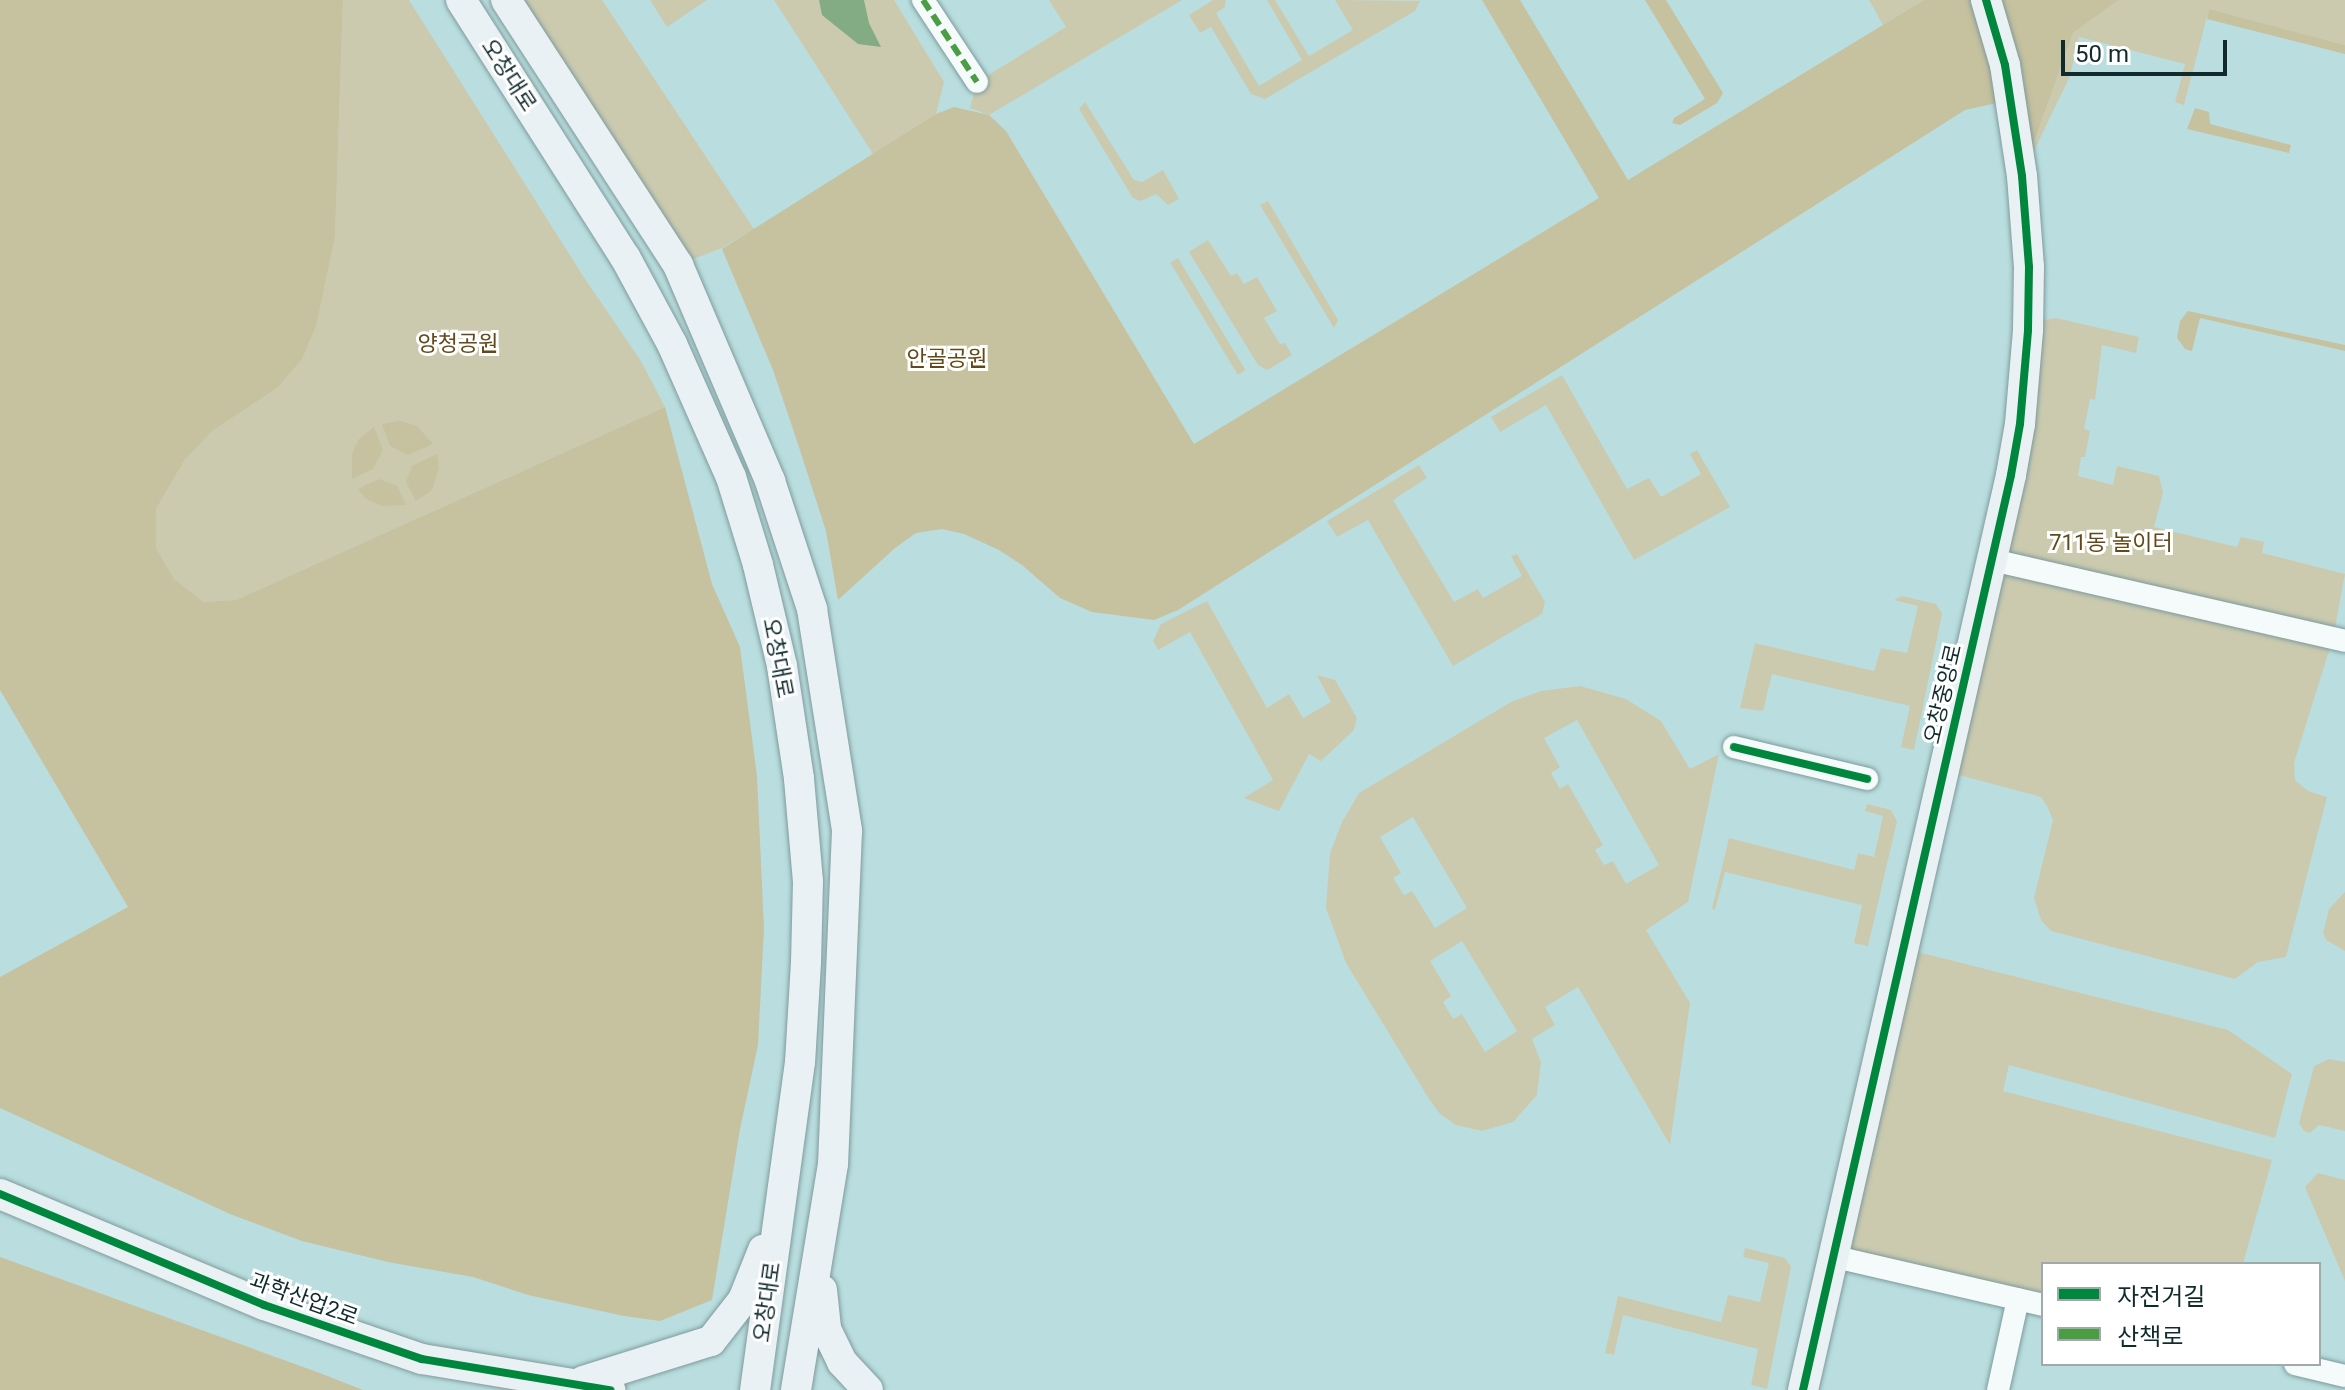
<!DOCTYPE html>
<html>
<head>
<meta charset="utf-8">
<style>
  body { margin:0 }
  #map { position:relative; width:2345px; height:1390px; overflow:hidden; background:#badedf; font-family:Roboto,"Noto Sans KR",sans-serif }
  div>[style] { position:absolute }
  .green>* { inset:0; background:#cbcaaf; transform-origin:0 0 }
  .forest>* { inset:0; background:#c6c19e }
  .water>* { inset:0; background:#83ac85 }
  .roads { filter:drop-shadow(0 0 2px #7f9b9c) drop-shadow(0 0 2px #7f9b9c) }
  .street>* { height:22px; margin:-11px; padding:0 11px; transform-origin:11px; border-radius:11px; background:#f5fafa }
  .secondary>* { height:30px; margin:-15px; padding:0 15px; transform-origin:15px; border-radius:15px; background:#eaf1f4 }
  .quiet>* { height:6px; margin-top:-3px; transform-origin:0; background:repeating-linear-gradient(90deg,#4a9d42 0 12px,transparent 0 18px) }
  .cycleway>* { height:8px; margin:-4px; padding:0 4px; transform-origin:4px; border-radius:4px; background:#00873e }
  span { translate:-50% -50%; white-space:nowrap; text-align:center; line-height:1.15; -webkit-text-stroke:6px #fff; paint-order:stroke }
  .street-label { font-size:22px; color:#112b2c }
  .park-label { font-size:22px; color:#644918 }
  .legend { position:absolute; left:2041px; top:1262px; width:280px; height:104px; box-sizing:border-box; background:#fff; border:2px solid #a0aaab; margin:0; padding:10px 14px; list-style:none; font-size:24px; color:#112b2c }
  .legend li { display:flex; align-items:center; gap:16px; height:40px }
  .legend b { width:40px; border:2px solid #a0aaab }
  .scale { position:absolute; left:2061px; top:40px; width:166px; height:36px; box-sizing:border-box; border:4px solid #112b2c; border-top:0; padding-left:10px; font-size:24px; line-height:28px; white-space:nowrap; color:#112b2c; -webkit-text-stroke:6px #fff; paint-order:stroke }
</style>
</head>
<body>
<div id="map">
  <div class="green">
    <i style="clip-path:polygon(343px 0,409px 0,583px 276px,641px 361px,665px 407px,236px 600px,204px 602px,174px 579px,156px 548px,156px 509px,184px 461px,212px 431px,277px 388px,335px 236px)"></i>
    <i style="clip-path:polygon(506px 0,602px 0,754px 229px,722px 248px,678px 265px)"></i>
    <i style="clip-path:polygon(650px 0,707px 0,667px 27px)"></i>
    <i style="clip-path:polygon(774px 0,894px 0,944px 82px,936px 114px,873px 154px)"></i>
    <i style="clip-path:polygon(1049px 0,1182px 0,989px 115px,970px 108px,977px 82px,1066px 27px)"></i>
    <i style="clip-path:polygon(1213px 0,1226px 0,1225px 7px,1216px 13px,1259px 86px,1302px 60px,1267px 0,1275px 0,1309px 56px,1353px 30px,1335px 0,1420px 1px,1415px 11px,1265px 99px,1251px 94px,1211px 27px,1200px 33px,1189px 15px)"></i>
    <i style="clip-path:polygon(1869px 0,1924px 0,1883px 25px)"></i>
    <i style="clip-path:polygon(2119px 0,2345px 0,2345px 45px,2209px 9px,2184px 105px,2175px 102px,2185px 64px,2079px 37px,2070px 76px,2022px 176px,2073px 33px)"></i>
    <i style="clip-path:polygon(1085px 102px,1134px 180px,1142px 182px,1163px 170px,1179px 199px,1168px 205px,1156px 194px,1141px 201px,1133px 198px,1079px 109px)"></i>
    <i style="clip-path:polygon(1268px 201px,1338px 320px,1334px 328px,1260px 205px)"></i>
    <i style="clip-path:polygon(1208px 240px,1231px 276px,1237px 273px,1244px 284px,1257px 277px,1277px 311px,1264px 318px,1280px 344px,1285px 343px,1292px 355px,1271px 368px,1267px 370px,1258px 365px,1189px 252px)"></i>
    <i style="left:1178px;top:258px;width:131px;height:9px;rotate:59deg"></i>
    <i style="clip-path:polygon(2056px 318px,2139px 337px,2136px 353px,2102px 345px,2095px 400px,2090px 399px,2084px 429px,2090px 431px,2085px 457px,2081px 457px,2078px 476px,2113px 485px,2117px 466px,2159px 476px,2163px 493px,2154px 527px,2237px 547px,2241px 537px,2264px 542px,2262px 553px,2345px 574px,2333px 638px,2294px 763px,2295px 780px,2308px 791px,2327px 797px,2286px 957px,2258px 962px,2235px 979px,2051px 931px,2041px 920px,2034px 898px,2053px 820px,2047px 806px,2041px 797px,1944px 771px,2040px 321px)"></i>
    <i style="clip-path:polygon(1562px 375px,1627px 489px,1649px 478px,1661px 497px,1701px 474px,1690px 454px,1697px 450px,1730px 507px,1634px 560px,1546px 405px,1500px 432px,1491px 417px)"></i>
    <i style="clip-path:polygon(1419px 465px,1427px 478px,1393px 500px,1454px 602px,1478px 589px,1483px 598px,1522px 576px,1511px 556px,1517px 554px,1545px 602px,1542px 614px,1453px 666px,1368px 520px,1337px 537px,1327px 521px)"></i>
    <i style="clip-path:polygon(1902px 596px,1936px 604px,1942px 614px,1914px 750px,1901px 747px,1910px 706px,1772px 674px,1763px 711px,1740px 708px,1755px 643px,1874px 671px,1881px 648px,1907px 653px,1918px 606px,1894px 600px)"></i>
    <i style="clip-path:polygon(1207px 601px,1267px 708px,1289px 694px,1303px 718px,1331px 702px,1317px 675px,1335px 680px,1357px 718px,1354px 730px,1321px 761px,1309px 754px,1279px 811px,1244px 798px,1273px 780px,1190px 632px,1158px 650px,1153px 641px,1161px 624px)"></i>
    <i style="clip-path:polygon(evenodd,1580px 686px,1626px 699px,1661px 721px,1690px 769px,1719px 754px,1688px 902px,1646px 930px,1690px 1003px,1670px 1145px,1578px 987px,1545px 1007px,1555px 1025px,1532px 1039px,1541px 1062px,1537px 1095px,1513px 1122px,1482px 1131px,1456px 1125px,1440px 1114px,1429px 1099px,1346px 963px,1326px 908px,1330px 853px,1342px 822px,1359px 793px,1511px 702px,1541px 691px,1580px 686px,1577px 720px,1659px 865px,1626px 884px,1613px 861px,1604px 865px,1595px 850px,1603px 845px,1568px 784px,1560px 789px,1551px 773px,1560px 767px,1544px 738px,1577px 720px,1580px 686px,1413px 817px,1467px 908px,1435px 928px,1412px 891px,1404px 895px,1393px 878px,1401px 873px,1380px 837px,1413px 817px,1580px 686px,1462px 941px,1517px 1031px,1485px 1052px,1462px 1014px,1453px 1019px,1443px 1002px,1451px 996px,1430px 961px,1462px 941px)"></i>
    <i style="clip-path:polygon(1867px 804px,1891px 810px,1897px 821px,1868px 946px,1854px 943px,1862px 905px,1725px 872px,1715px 910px,1712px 908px,1729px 838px,1854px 870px,1858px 853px,1874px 857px,1883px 816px,1865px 811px)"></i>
    <i style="clip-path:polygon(2345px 892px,2345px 951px,2326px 940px,2323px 933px,2329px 909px)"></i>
    <i style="clip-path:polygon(1902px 948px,2228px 1030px,2292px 1074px,2275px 1138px,2009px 1065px,2003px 1091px,2272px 1160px,2243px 1264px,2043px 1264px,2043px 1292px,1831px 1256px)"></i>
    <i style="clip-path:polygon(2329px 1059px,2345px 1062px,2345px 1131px,2319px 1125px,2310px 1133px,2304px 1131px,2299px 1123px,2314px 1066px)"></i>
    <i style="clip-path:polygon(2318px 1173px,2345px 1180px,2345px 1281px,2305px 1187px)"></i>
    <i style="clip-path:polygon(1745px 1248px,1785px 1258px,1791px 1267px,1767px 1389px,1751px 1385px,1758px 1349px,1623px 1315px,1614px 1355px,1605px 1353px,1618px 1296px,1721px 1322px,1728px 1295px,1760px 1302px,1769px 1263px,1743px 1257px)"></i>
  </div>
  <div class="forest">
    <i style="clip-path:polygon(0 0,343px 0,335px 236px,316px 326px,302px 359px,277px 388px,212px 431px,184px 461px,156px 509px,156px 548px,174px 579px,204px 602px,236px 600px,665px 407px,712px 584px,740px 647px,757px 776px,764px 929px,758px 1045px,740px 1129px,712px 1300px,660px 1321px,624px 1316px,528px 1295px,473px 1277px,388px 1262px,302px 1241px,230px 1214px,0 1108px,0 977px,128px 907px,0 690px)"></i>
    <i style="clip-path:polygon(1482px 0,1520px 0,1628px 180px,1924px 0,2119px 0,2073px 33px,2022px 176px,2011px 100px,1965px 110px,1178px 610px,1154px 620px,1092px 612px,1060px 598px,1022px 565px,999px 550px,964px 534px,942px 529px,916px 533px,895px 548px,838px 600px,826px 531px,797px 441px,773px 370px,722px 249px,936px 114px,954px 107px,989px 115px,1006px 131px,1194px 444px,1599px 198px)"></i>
    <i style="clip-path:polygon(1645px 0,1666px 0,1723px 93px,1717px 103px,1680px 125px,1672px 123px,1674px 118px,1705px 99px)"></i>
    <i style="clip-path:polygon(2209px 9px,2345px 45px,2345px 54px,2207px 19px)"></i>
    <i style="clip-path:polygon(2195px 108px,2209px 112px,2210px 124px,2291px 145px,2289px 153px,2187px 129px)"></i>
    <i style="clip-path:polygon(2188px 311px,2345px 345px,2345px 351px,2200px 318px,2192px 351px,2185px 349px,2177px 338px,2180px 321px)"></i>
    <i style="clip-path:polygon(400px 421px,417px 426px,433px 444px,408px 455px,390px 446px,382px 424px)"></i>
    <i style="clip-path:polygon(374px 427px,383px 450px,373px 469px,352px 479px,352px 453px,359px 439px)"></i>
    <i style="clip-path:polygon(437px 454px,439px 468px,432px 490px,416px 501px,406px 482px,412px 466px)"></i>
    <i style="clip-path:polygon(379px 479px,397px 486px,406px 505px,382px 506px,366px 499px,358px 489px)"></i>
    <i style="clip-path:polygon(0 1257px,317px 1372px,363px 1390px,0 1390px)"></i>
  </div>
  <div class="water">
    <i style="clip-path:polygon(819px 0,864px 0,869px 23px,881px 47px,858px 44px,822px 15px)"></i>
  </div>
  <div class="roads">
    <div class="street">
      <i style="left:923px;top:0;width:98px;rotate:56.6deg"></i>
      <i style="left:1992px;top:560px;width:362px;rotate:12.9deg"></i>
      <i style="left:1734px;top:747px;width:137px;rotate:13.5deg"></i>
      <i style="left:1831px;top:1256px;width:218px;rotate:13deg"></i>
      <i style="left:2295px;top:1364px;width:51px;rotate:13.5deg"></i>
      <i style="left:1998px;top:1390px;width:93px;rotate:-77.6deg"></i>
    </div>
    <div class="secondary">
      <i style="left:461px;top:0;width:305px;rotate:57.5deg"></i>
      <i style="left:625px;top:257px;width:99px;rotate:61.6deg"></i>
      <i style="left:672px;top:344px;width:145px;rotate:66.1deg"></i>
      <i style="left:731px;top:477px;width:92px;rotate:72.9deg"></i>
      <i style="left:758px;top:565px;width:104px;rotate:76.6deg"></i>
      <i style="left:782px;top:666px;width:114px;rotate:81.4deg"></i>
      <i style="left:799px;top:779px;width:102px;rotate:85deg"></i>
      <i style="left:808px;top:881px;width:81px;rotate:91.4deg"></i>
      <i style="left:806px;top:962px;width:100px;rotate:93.4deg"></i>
      <i style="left:800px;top:1062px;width:331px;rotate:97.8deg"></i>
      <i style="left:506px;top:0;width:316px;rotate:57deg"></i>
      <i style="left:678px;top:265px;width:235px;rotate:66.9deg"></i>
      <i style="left:770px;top:481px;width:135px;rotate:71.8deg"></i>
      <i style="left:812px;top:609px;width:225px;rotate:81deg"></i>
      <i style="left:847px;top:831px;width:333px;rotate:92.4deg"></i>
      <i style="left:833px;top:1164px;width:229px;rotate:99.3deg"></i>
      <i style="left:0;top:1194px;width:286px;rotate:22.8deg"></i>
      <i style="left:264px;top:1305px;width:167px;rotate:18.9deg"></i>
      <i style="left:422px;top:1359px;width:191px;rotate:9.4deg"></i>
      <i style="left:822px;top:1290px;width:39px;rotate:84deg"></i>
      <i style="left:826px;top:1329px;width:37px;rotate:64deg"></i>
      <i style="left:842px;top:1362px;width:38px;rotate:47deg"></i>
      <i style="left:583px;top:1381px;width:134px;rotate:-17.4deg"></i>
      <i style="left:711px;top:1341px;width:52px;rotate:-52deg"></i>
      <i style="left:743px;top:1300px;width:54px;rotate:-68.2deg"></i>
      <i style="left:1803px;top:1390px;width:938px;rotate:-77.19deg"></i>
      <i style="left:2011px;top:475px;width:52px;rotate:-80deg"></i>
      <i style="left:2020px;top:424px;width:94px;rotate:-85.1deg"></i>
      <i style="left:2028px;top:330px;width:63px;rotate:-89.1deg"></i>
      <i style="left:2029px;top:267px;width:91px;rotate:-94.4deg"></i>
      <i style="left:2022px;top:176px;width:112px;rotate:-98.7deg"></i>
      <i style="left:2005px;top:65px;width:68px;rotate:-106.3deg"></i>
    </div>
  </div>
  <div class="quiet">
    <i style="left:923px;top:0;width:98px;rotate:56.6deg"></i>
  </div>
  <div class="cycleway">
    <i style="left:1734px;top:747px;width:137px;rotate:13.5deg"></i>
    <i style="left:0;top:1194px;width:286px;rotate:22.8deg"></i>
    <i style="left:264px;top:1305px;width:167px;rotate:18.9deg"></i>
    <i style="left:422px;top:1359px;width:191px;rotate:9.4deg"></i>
    <i style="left:1803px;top:1390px;width:938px;rotate:-77.19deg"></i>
    <i style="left:2011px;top:475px;width:52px;rotate:-80deg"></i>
    <i style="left:2020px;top:424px;width:94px;rotate:-85.1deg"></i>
    <i style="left:2028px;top:330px;width:63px;rotate:-89.1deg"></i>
    <i style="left:2029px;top:267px;width:91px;rotate:-94.4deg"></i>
    <i style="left:2022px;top:176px;width:112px;rotate:-98.7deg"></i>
    <i style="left:2005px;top:65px;width:68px;rotate:-106.3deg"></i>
  </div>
  <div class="street-label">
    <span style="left:509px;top:75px;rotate:57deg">오창대로</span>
    <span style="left:778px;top:658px;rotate:79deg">오창대로</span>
    <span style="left:1943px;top:694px;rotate:-77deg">오창중앙로</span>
    <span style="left:304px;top:1299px;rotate:20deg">과학산업2로</span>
    <span style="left:767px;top:1302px;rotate:-82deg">오창대로</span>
  </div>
  <div class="park-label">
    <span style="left:458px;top:344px">양청공원</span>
    <span style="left:947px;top:359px">안골공원</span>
    <span style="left:2111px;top:543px">711동 놀이터</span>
  </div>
  <ul class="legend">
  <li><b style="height:10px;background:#00873e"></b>자전거길</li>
  <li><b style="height:10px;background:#4a9d42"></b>산책로</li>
  </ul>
  <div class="scale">50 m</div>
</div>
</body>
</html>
